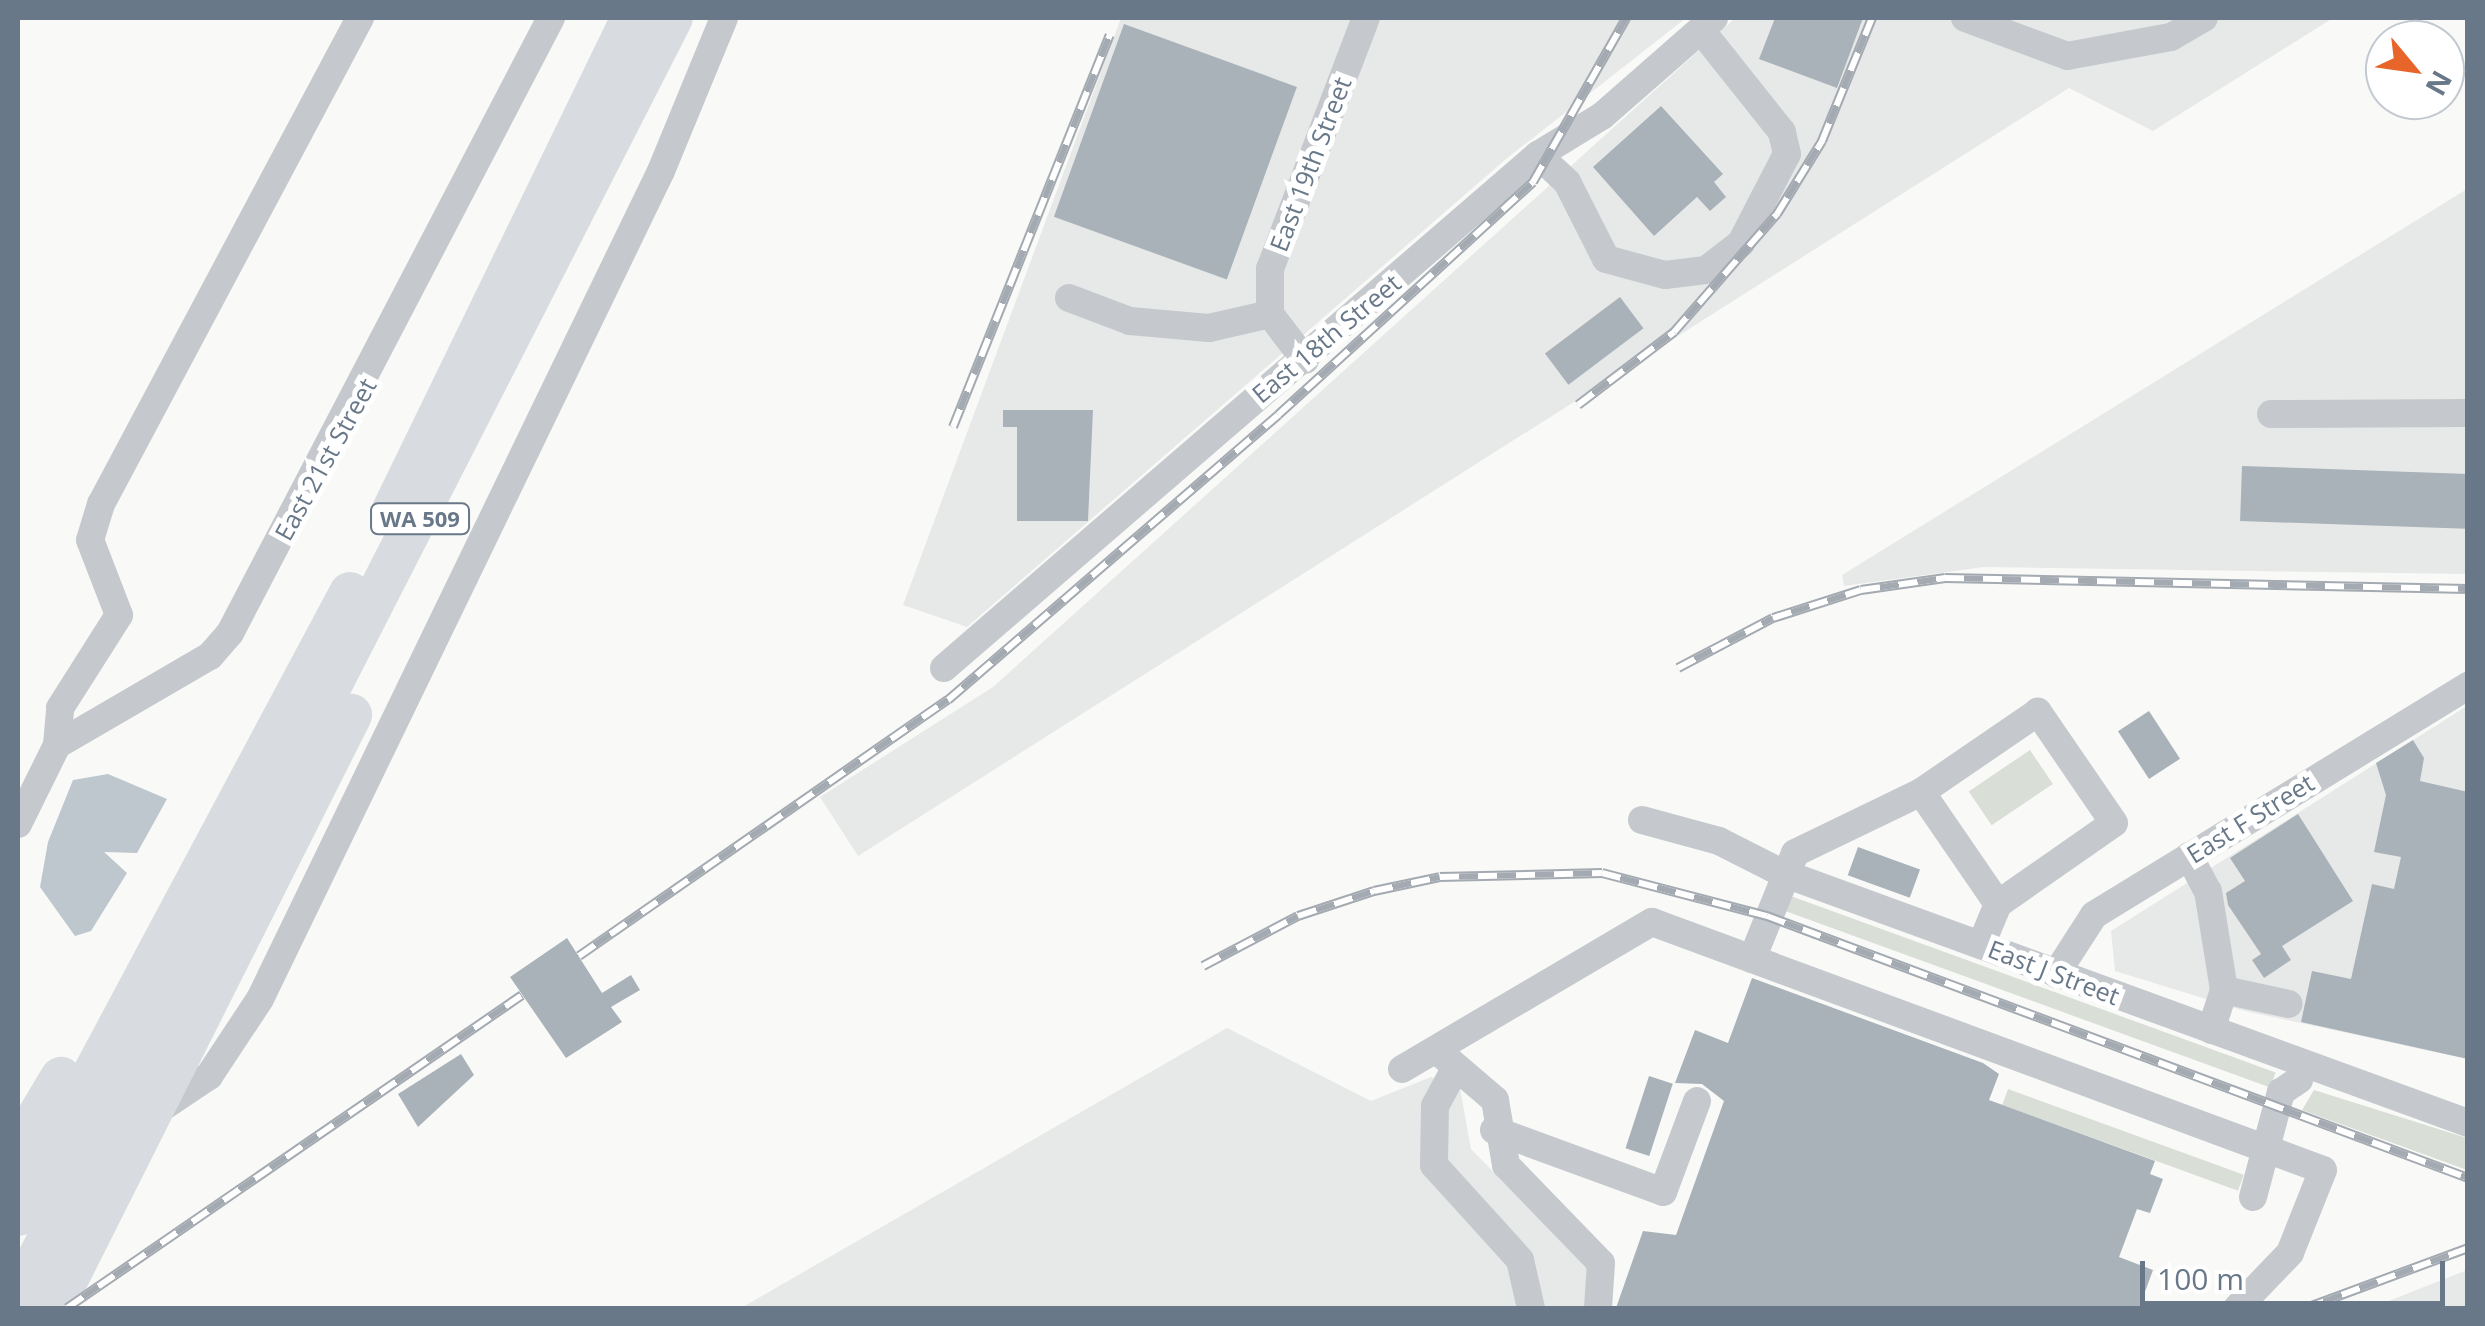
<!DOCTYPE html>
<html>
<head>
<meta charset="utf-8">
<style>
  body { margin:0 }
  #map { position:relative; width:2485px; height:1326px; overflow:hidden; background:#f9faf7; font-family:"Open Sans",sans-serif }
  div>[style] { position:absolute }
  .built>* { inset:0; background:#e7e9e8 }
  .green>* { inset:0; background:#d9dfd6; transform-origin:0 0 }
  .water>* { inset:0; background:#bdc7cd }
  .building>* { inset:0; background:#a9b2b9; transform-origin:0 0 }
  .minor>* { height:28px; margin:-14px; padding:0 14px; transform-origin:14px; border-radius:14px; background:#c5c9cd }
  .highway>* { height:42px; margin:-21px; padding:0 21px; transform-origin:21px; border-radius:21px; background:#d8dce0 }
  .rail>* { height:10px; margin-top:-5px; transform-origin:0; background:repeating-linear-gradient(90deg,#fff 0 19px,#a4aab1 0 38px); box-sizing:border-box; border-block:2px solid #a4aab1 }
  span { translate:-50% -50%; white-space:nowrap; text-align:center; line-height:1.15; -webkit-text-stroke:10px #fff; paint-order:stroke }
  .shield-label span { padding:2px 8px; background:#fff; border:2px solid; border-radius:8px; -webkit-text-stroke-width:0 }
  .shield-label { font-size:22px; color:#687889; font-weight:700 }
  .street-label { font-size:25px; color:#687889 }
  .frame { position:absolute; inset:0; border:20px solid #687889; pointer-events:none }
  .north { position:absolute; left:2365px; top:20px; width:100px; height:100px; box-sizing:border-box; background:#fff; border:2px solid #c3c9d0; border-radius:50%; rotate:119deg; font-size:28px; font-weight:700; line-height:40px; text-align:center; color:#687889 }
  .north::after { content:''; display:block; margin:auto; width:35px; height:45px; background:#e86529; clip-path:polygon(50% 0,100% 100%,50% 72%,0 100%) }
  .scale { position:absolute; left:2140px; top:1261px; width:305px; height:45px; box-sizing:border-box; border:5px solid #687889; border-top:0; padding-left:12px; font-size:30px; line-height:35px; white-space:nowrap; color:#687889; -webkit-text-stroke:8px #fff; paint-order:stroke }
</style>
</head>
<body>
<div id="map">
  <div class="built">
    <i style="clip-path:polygon(1121px 18px,1686px 18px,1506px 159px,967px 627px,903px 605px)"></i>
    <i style="clip-path:polygon(1735px 18px,2333px 18px,2153px 131px,2069px 88px,858px 856px,820px 797px,993px 687px)"></i>
    <i style="clip-path:polygon(2467px 189px,2467px 574px,1984px 567px,1844px 586px,1842px 575px)"></i>
    <i style="clip-path:polygon(2467px 706px,2467px 1059px,2245px 1011px,2115px 971px,2111px 931px)"></i>
    <i style="clip-path:polygon(1227px 1028px,1371px 1101px,1431px 1077px,1460px 1088px,1471px 1149px,1591px 1271px,1588px 1308px,741px 1308px)"></i>
    <i style="clip-path:polygon(2467px 1270px,2467px 1308px,2371px 1308px)"></i>
  </div>
  <div class="green">
    <i style="left:2030px;top:750px;width:41px;height:74px;rotate:56deg"></i>
    <i style="left:1788px;top:895px;width:519px;height:16px;rotate:20deg"></i>
    <i style="left:2008px;top:1089px;width:251px;height:17px;rotate:20deg"></i>
    <i style="clip-path:polygon(2314px 1090px,2467px 1138px,2467px 1170px,2302px 1110px)"></i>
  </div>
  <div class="water">
    <i style="clip-path:polygon(108px 774px,167px 799px,137px 853px,104px 852px,127px 873px,91px 931px,75px 936px,40px 887px,48px 842px,73px 780px)"></i>
  </div>
  <div class="building">
    <i style="clip-path:polygon(1775px 18px,1863px 18px,1837px 88px,1759px 59px)"></i>
    <i style="left:1124px;top:24px;width:184px;height:205px;rotate:20deg"></i>
    <i style="clip-path:polygon(1661px 106px,1723px 174px,1714px 182px,1726px 197px,1710px 211px,1697px 197px,1654px 236px,1593px 167px)"></i>
    <i style="left:1620px;top:297px;width:39px;height:94px;rotate:53deg"></i>
    <i style="clip-path:polygon(1003px 410px,1093px 410px,1088px 521px,1017px 521px,1017px 427px,1003px 427px)"></i>
    <i style="left:2242px;top:466px;width:226px;height:55px;rotate:2deg"></i>
    <i style="left:2149px;top:711px;width:57px;height:37px;rotate:57deg"></i>
    <i style="clip-path:polygon(2413px 740px,2424px 758px,2420px 781px,2468px 792px,2468px 1059px,2301px 1022px,2312px 971px,2351px 979px,2372px 884px,2394px 889px,2401px 857px,2374px 852px,2386px 795px,2376px 763px)"></i>
    <i style="clip-path:polygon(2298px 814px,2353px 901px,2282px 946px,2291px 960px,2264px 978px,2252px 960px,2261px 954px,2228px 905px,2226px 893px,2245px 881px,2230px 858px)"></i>
    <i style="left:1858px;top:847px;width:66px;height:30px;rotate:20deg"></i>
    <i style="clip-path:polygon(567px 938px,602px 993px,631px 975px,640px 990px,611px 1007px,622px 1022px,566px 1058px,510px 977px)"></i>
    <i style="clip-path:polygon(1752px 978px,1983px 1063px,1999px 1074px,1989px 1100px,2155px 1161px,2150px 1174px,2163px 1179px,2150px 1213px,2137px 1209px,2119px 1257px,2153px 1270px,2139px 1308px,1616px 1308px,1643px 1231px,1676px 1235px,1724px 1101px,1702px 1084px,1675px 1083px,1695px 1030px,1728px 1043px)"></i>
    <i style="clip-path:polygon(461px 1054px,474px 1075px,418px 1127px,398px 1094px)"></i>
    <i style="left:1649px;top:1076px;width:25px;height:76px;rotate:18deg"></i>
  </div>
  <div class="minor">
    <i style="left:1965px;top:18px;width:109px;rotate:20.4deg"></i>
    <i style="left:2067px;top:56px;width:106px;rotate:-10.4deg"></i>
    <i style="left:2171px;top:37px;width:38px;rotate:-30deg"></i>
    <i style="left:1538px;top:155px;width:40px;rotate:43deg"></i>
    <i style="left:1567px;top:182px;width:86px;rotate:63.1deg"></i>
    <i style="left:1606px;top:259px;width:61px;rotate:15.2deg"></i>
    <i style="left:1665px;top:275px;width:41px;rotate:-7deg"></i>
    <i style="left:1706px;top:270px;width:44px;rotate:-37.6deg"></i>
    <i style="left:1741px;top:243px;width:100px;rotate:-62.7deg"></i>
    <i style="left:1787px;top:154px;width:23px;rotate:-103deg"></i>
    <i style="left:1782px;top:132px;width:130px;rotate:-128.5deg"></i>
    <i style="left:1069px;top:298px;width:65px;rotate:20.7deg"></i>
    <i style="left:1130px;top:321px;width:79px;rotate:5.1deg"></i>
    <i style="left:1209px;top:328px;width:63px;rotate:-12.9deg"></i>
    <i style="left:1305px;top:360px;width:58px;rotate:-127.3deg"></i>
    <i style="left:1270px;top:314px;width:45px;rotate:-90deg"></i>
    <i style="left:1270px;top:269px;width:269px;rotate:-69.1deg"></i>
    <i style="left:2271px;top:414px;width:197px;rotate:-0.3deg"></i>
    <i style="left:944px;top:668px;width:785px;rotate:-40.82deg"></i>
    <i style="left:1538px;top:155px;width:75px;rotate:-31.4deg"></i>
    <i style="left:1602px;top:116px;width:149px;rotate:-41.2deg"></i>
    <i style="left:57px;top:745px;width:37px;rotate:-85deg"></i>
    <i style="left:60px;top:708px;width:110px;rotate:-57.6deg"></i>
    <i style="left:119px;top:615px;width:80px;rotate:-111.1deg"></i>
    <i style="left:90px;top:540px;width:38px;rotate:-73deg"></i>
    <i style="left:101px;top:504px;width:551px;rotate:-61.95deg"></i>
    <i style="left:1642px;top:820px;width:80px;rotate:15.3deg"></i>
    <i style="left:1719px;top:841px;width:68px;rotate:26.9deg"></i>
    <i style="left:1780px;top:872px;width:732px;rotate:20.04deg"></i>
    <i style="left:18px;top:824px;width:88px;rotate:-63.7deg"></i>
    <i style="left:57px;top:745px;width:177px;rotate:-30.2deg"></i>
    <i style="left:210px;top:656px;width:30px;rotate:-49deg"></i>
    <i style="left:230px;top:633px;width:694px;rotate:-62.44deg"></i>
    <i style="left:2189px;top:856px;width:40px;rotate:62deg"></i>
    <i style="left:2208px;top:891px;width:100px;rotate:80.8deg"></i>
    <i style="left:2224px;top:990px;width:42px;rotate:108deg"></i>
    <i style="left:1981px;top:945px;width:44px;rotate:-67.5deg"></i>
    <i style="left:1998px;top:904px;width:141px;rotate:-34.9deg"></i>
    <i style="left:2114px;top:823px;width:135px;rotate:-124.4deg"></i>
    <i style="left:2038px;top:712px;width:142px;rotate:145.6deg"></i>
    <i style="left:1921px;top:792px;width:136px;rotate:55.5deg"></i>
    <i style="left:1752px;top:959px;width:114px;rotate:-67.9deg"></i>
    <i style="left:1795px;top:853px;width:140px;rotate:-25.8deg"></i>
    <i style="left:2056px;top:974px;width:70px;rotate:-57.2deg"></i>
    <i style="left:2094px;top:915px;width:439px;rotate:-31.5deg"></i>
    <i style="left:2224px;top:990px;width:66px;rotate:12.2deg"></i>
    <i style="left:1440px;top:1053px;width:72px;rotate:40.5deg"></i>
    <i style="left:1495px;top:1100px;width:66px;rotate:80.4deg"></i>
    <i style="left:1506px;top:1165px;width:136px;rotate:45.9deg"></i>
    <i style="left:1601px;top:1263px;width:45px;rotate:93.8deg"></i>
    <i style="left:1456px;top:1067px;width:44px;rotate:118.3deg"></i>
    <i style="left:1435px;top:1106px;width:59px;rotate:91deg"></i>
    <i style="left:1434px;top:1165px;width:128px;rotate:47.8deg"></i>
    <i style="left:1520px;top:1260px;width:49px;rotate:77.1deg"></i>
    <i style="left:1402px;top:1069px;width:290px;rotate:-30.5deg"></i>
    <i style="left:1652px;top:922px;width:715px;rotate:20.28deg"></i>
    <i style="left:2323px;top:1170px;width:89px;rotate:111.7deg"></i>
    <i style="left:2290px;top:1253px;width:76px;rotate:133.9deg"></i>
    <i style="left:151px;top:1115px;width:70px;rotate:-33.9deg"></i>
    <i style="left:209px;top:1076px;width:92px;rotate:-56.5deg"></i>
    <i style="left:260px;top:999px;width:920px;rotate:-64.16deg"></i>
    <i style="left:661px;top:171px;width:165px;rotate:-67.6deg"></i>
    <i style="left:1494px;top:1130px;width:180px;rotate:20.1deg"></i>
    <i style="left:1663px;top:1192px;width:97px;rotate:-69.5deg"></i>
    <i style="left:2253px;top:1197px;width:109px;rotate:-75.1deg"></i>
    <i style="left:2281px;top:1092px;width:22px;rotate:-34deg"></i>
  </div>
  <div class="highway">
    <i style="left:392px;top:512px;width:549px;rotate:-64.09deg"></i>
    <i style="left:18px;top:1150px;width:84px;rotate:-59.2deg"></i>
    <i style="left:18px;top:1215px;width:705px;rotate:-61.91deg"></i>
    <i style="left:18px;top:1298px;width:1437px;rotate:-62.94deg"></i>
    <i style="left:53px;top:1308px;width:664px;rotate:-63.32deg"></i>
  </div>
  <div class="rail">
    <i style="left:1578px;top:405px;width:121px;rotate:-37.2deg"></i>
    <i style="left:1674px;top:332px;width:157px;rotate:-48.9deg"></i>
    <i style="left:1777px;top:214px;width:86px;rotate:-58.3deg"></i>
    <i style="left:1822px;top:141px;width:133px;rotate:-67.9deg"></i>
    <i style="left:953px;top:427px;width:422px;rotate:-68.2deg"></i>
    <i style="left:1678px;top:668px;width:107px;rotate:-27.8deg"></i>
    <i style="left:1773px;top:618px;width:92px;rotate:-17.7deg"></i>
    <i style="left:1861px;top:590px;width:85px;rotate:-8.1deg"></i>
    <i style="left:1945px;top:578px;width:523px;rotate:1.2deg"></i>
    <i style="left:579px;top:956px;width:449px;rotate:-34.8deg"></i>
    <i style="left:948px;top:700px;width:436px;rotate:-40.8deg"></i>
    <i style="left:1278px;top:415px;width:345px;rotate:-42.4deg"></i>
    <i style="left:1533px;top:182px;width:189px;rotate:-60.4deg"></i>
    <i style="left:1203px;top:966px;width:107px;rotate:-27.8deg"></i>
    <i style="left:1298px;top:916px;width:80px;rotate:-18.2deg"></i>
    <i style="left:1374px;top:891px;width:67px;rotate:-12deg"></i>
    <i style="left:1440px;top:877px;width:162px;rotate:-1.4deg"></i>
    <i style="left:1602px;top:873px;width:171px;rotate:14.6deg"></i>
    <i style="left:1767px;top:916px;width:748px;rotate:20.49deg"></i>
    <i style="left:67px;top:1308px;width:552px;rotate:-34.52deg"></i>
    <i style="left:2306px;top:1308px;width:173px;rotate:-20.3deg"></i>
  </div>
  <div class="shield-label">
    <span style="left:420px;top:519px">WA 509</span>
  </div>
  <div class="street-label">
    <span style="left:1310px;top:164px;rotate:-69deg">East 19th Street</span>
    <span style="left:1326px;top:338px;rotate:-40deg">East 18th Street</span>
    <span style="left:325px;top:459px;rotate:-61deg">East 21st Street</span>
    <span style="left:2250px;top:818px;rotate:-32deg">East F Street</span>
    <span style="left:2054px;top:972px;rotate:21deg">East J Street</span>
  </div>
  <div class="frame"></div>
  <div class="north">N</div>
  <div class="scale">100 m</div>
</div>
</body>
</html>
